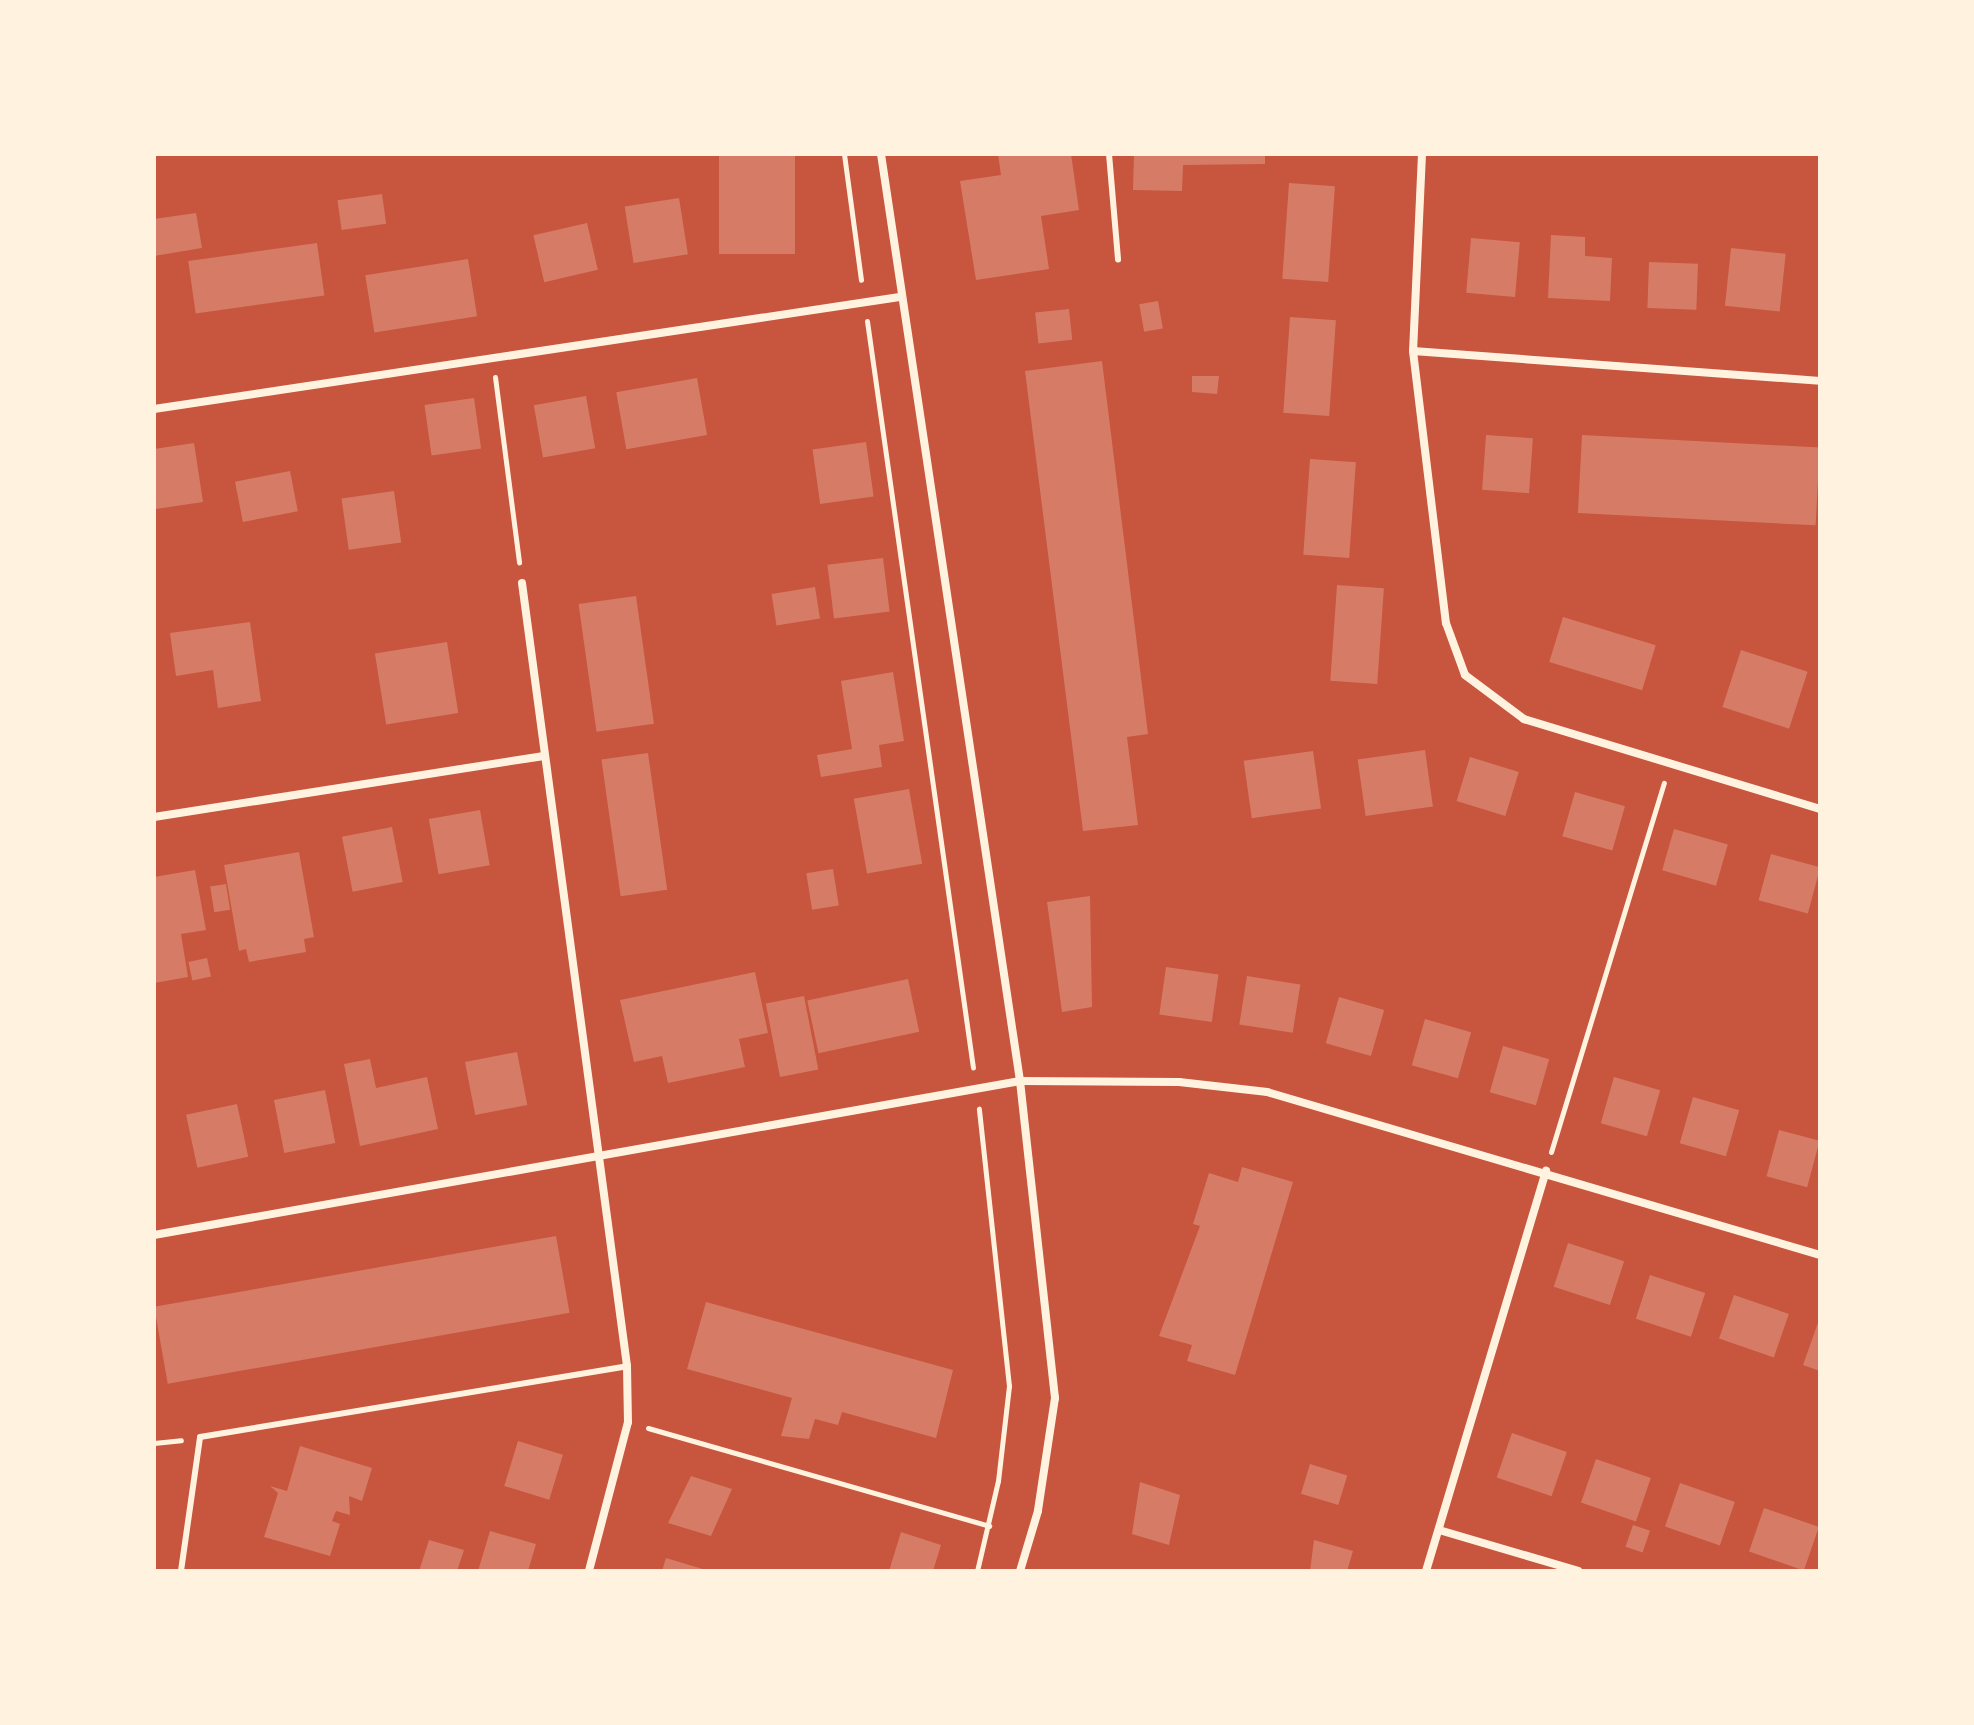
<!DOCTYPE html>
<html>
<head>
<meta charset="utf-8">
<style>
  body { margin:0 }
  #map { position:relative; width:1974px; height:1725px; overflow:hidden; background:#c8553d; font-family:"DM Sans",sans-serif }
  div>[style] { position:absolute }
  .building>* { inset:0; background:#d67c66; transform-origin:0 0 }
  .path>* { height:5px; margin:-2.5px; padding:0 2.5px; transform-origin:2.5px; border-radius:2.5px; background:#fff3e0 }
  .service>* { height:6px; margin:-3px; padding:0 3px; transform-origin:3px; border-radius:3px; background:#fff3e0 }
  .minor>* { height:8px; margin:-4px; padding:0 4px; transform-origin:4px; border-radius:4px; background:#fff3e0 }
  span { translate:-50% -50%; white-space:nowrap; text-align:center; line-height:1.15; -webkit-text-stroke:6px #fff3e0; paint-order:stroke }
  .frame { position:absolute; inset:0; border:156px solid #fff3e0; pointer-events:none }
</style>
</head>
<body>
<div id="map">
  <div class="building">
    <i style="left:719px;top:154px;width:76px;height:100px"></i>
    <i style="clip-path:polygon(998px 154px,1071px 154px,1079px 210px,1041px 216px,1049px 269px,976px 280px,960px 181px,1001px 175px)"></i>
    <i style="clip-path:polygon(1134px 154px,1265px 154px,1265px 164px,1183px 165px,1182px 191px,1133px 190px)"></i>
    <i style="left:1289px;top:183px;width:46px;height:96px;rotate:4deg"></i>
    <i style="left:382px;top:194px;width:30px;height:45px;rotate:82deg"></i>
    <i style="left:679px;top:198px;width:57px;height:55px;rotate:81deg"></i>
    <i style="clip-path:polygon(196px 213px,202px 248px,154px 256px,154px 219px)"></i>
    <i style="left:587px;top:223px;width:48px;height:55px;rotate:77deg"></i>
    <i style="clip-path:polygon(1551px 235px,1585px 237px,1585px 256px,1612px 258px,1610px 301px,1548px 298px)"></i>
    <i style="left:1471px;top:238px;width:49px;height:55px;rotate:5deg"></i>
    <i style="left:317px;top:243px;width:53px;height:130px;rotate:82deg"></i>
    <i style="left:1731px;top:248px;width:55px;height:58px;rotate:6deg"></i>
    <i style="left:468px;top:259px;width:58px;height:104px;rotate:81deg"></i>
    <i style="left:1649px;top:262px;width:49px;height:46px;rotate:2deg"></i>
    <i style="left:1158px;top:301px;width:28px;height:19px;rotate:80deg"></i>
    <i style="left:1069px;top:309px;width:31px;height:34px;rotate:84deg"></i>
    <i style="left:1290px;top:317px;width:46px;height:96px;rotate:4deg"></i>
    <i style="clip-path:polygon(1102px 361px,1148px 734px,1127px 737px,1138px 825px,1083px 831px,1025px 371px)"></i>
    <i style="clip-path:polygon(1192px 376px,1219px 376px,1217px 394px,1192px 392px)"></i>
    <i style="left:697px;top:378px;width:58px;height:82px;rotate:80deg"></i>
    <i style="left:586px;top:396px;width:53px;height:53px;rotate:80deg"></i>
    <i style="left:474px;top:398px;width:51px;height:50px;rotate:82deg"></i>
    <i style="left:1486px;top:435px;width:47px;height:55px;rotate:4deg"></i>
    <i style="left:1582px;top:435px;width:238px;height:78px;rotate:3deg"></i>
    <i style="left:866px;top:442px;width:55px;height:54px;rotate:82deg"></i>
    <i style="clip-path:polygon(194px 443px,203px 502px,156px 509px,154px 449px)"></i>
    <i style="left:1310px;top:459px;width:46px;height:96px;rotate:4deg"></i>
    <i style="left:290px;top:471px;width:41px;height:56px;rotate:79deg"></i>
    <i style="left:394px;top:491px;width:52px;height:53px;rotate:82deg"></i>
    <i style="left:883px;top:558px;width:54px;height:56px;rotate:83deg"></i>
    <i style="left:1337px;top:585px;width:47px;height:96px;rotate:4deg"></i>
    <i style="left:815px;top:587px;width:32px;height:44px;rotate:81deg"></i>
    <i style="left:636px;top:596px;width:129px;height:58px;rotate:82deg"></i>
    <i style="left:1563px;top:617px;width:97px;height:47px;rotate:17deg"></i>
    <i style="clip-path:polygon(250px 622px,261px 701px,218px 708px,213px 670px,176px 676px,170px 633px)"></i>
    <i style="left:447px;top:642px;width:72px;height:73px;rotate:81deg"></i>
    <i style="left:1741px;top:650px;width:70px;height:60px;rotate:18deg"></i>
    <i style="clip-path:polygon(893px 672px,904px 741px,879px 745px,882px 767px,821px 777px,817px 755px,852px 749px,841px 681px)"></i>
    <i style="left:1425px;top:750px;width:57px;height:68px;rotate:82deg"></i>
    <i style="left:1313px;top:751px;width:58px;height:70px;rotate:82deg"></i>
    <i style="left:648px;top:753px;width:138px;height:47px;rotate:82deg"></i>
    <i style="left:1470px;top:757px;width:51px;height:46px;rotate:17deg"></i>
    <i style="left:909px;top:789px;width:76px;height:56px;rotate:80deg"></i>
    <i style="left:1575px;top:792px;width:52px;height:46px;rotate:16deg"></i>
    <i style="left:480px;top:810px;width:56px;height:52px;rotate:80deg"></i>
    <i style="left:392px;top:827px;width:56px;height:51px;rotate:79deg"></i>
    <i style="left:1674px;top:829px;width:56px;height:43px;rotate:16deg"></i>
    <i style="clip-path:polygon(299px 852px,314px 937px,304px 939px,306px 952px,249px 962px,246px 949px,239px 951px,224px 865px)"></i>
    <i style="left:1771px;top:854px;width:51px;height:48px;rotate:15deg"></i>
    <i style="left:833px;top:869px;width:37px;height:27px;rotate:81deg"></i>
    <i style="clip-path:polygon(195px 870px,206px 930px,181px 934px,188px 977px,154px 983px,154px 877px)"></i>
    <i style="left:226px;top:884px;width:26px;height:16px;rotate:81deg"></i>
    <i style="clip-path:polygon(1090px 896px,1092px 1007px,1062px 1012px,1047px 902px)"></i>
    <i style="left:207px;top:958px;width:19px;height:19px;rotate:78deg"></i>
    <i style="left:1166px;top:967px;width:53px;height:48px;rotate:8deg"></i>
    <i style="clip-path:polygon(755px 972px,768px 1033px,739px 1039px,745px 1067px,668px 1083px,662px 1056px,634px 1062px,620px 1000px)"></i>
    <i style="left:1247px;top:976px;width:54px;height:49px;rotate:9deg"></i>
    <i style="left:908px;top:979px;width:54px;height:103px;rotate:78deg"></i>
    <i style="left:804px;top:996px;width:75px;height:39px;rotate:79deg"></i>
    <i style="left:1339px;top:997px;width:47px;height:48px;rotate:16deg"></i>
    <i style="left:1425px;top:1019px;width:48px;height:48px;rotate:16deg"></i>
    <i style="left:1503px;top:1046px;width:48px;height:48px;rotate:16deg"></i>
    <i style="left:517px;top:1052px;width:54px;height:53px;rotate:79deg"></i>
    <i style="clip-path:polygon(370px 1059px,376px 1088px,427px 1077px,438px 1129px,360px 1146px,344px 1064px)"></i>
    <i style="left:1614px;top:1077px;width:48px;height:48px;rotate:16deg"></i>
    <i style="left:325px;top:1090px;width:54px;height:52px;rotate:79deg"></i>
    <i style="left:1693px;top:1097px;width:48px;height:48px;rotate:16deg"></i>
    <i style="left:237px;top:1104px;width:54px;height:52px;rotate:78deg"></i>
    <i style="left:1779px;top:1130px;width:42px;height:48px;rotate:15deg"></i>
    <i style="clip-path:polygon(1242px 1167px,1293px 1182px,1235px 1375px,1187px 1361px,1192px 1345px,1159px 1336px,1200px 1226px,1193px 1224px,1209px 1173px,1238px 1182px)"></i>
    <i style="left:556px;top:1236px;width:78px;height:408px;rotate:80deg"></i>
    <i style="left:1568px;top:1243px;width:59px;height:46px;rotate:18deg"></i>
    <i style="left:1650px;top:1275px;width:58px;height:46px;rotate:18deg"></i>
    <i style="left:1734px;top:1295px;width:58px;height:46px;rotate:19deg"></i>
    <i style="clip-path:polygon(706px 1302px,953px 1370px,936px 1438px,842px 1412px,838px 1425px,815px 1419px,809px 1439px,781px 1436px,792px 1398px,687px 1369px)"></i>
    <i style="clip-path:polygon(1820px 1317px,1820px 1371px,1803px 1365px)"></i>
    <i style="left:1512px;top:1433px;width:58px;height:47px;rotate:19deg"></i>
    <i style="left:518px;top:1441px;width:47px;height:47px;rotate:17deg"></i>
    <i style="clip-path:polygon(300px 1446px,372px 1468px,362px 1501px,349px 1496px,350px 1515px,336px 1511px,332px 1521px,340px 1524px,330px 1556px,264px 1537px,278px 1493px,270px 1486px,287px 1491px)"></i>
    <i style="left:1596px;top:1459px;width:58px;height:46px;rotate:19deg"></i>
    <i style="left:1310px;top:1464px;width:39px;height:31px;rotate:17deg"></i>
    <i style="clip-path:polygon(691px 1476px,732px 1489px,711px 1536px,668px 1523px)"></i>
    <i style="clip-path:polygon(1140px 1482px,1180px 1495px,1169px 1545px,1132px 1534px)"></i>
    <i style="left:1680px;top:1483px;width:58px;height:46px;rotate:19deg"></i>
    <i style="left:1764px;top:1508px;width:58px;height:46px;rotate:19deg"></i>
    <i style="left:1633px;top:1525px;width:18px;height:23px;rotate:19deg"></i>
    <i style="clip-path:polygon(490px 1531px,536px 1544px,528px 1571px,478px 1571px)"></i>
    <i style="clip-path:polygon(901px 1532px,941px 1545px,933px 1571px,889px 1571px)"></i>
    <i style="clip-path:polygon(429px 1540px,464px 1550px,457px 1571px,419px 1571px)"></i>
    <i style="clip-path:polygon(1314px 1540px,1353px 1551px,1347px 1571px,1310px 1571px)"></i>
    <i style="clip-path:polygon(666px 1558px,706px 1570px,706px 1571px,662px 1571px)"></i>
  </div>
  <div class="path">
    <i style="left:844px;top:154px;width:127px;rotate:82.3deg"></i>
    <i style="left:867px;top:321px;width:754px;rotate:81.92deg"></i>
    <i style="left:495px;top:377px;width:187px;rotate:82.6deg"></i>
    <i style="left:1551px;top:1152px;width:386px;rotate:-73deg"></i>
    <i style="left:648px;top:1428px;width:355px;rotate:16deg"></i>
    <i style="left:154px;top:1443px;width:27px;rotate:-6deg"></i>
    <i style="left:977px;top:1571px;width:92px;rotate:-76.9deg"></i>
    <i style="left:998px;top:1481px;width:96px;rotate:-83.4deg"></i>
    <i style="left:1009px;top:1386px;width:279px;rotate:-96.2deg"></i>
  </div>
  <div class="service">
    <i style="left:1109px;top:154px;width:106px;rotate:85.1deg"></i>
    <i style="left:181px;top:1571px;width:135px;rotate:-81.9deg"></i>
    <i style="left:200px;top:1437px;width:433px;rotate:-9.4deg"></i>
  </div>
  <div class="minor">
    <i style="left:881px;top:154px;width:937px;rotate:81.47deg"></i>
    <i style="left:1020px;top:1081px;width:319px;rotate:83.7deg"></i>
    <i style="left:1055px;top:1398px;width:114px;rotate:98.6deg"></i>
    <i style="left:1038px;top:1511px;width:63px;rotate:106.7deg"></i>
    <i style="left:1422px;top:154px;width:197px;rotate:92.6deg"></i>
    <i style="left:1413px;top:351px;width:274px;rotate:83.1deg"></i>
    <i style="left:1446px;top:623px;width:55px;rotate:69.9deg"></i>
    <i style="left:1465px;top:675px;width:74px;rotate:36.7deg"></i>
    <i style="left:1524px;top:719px;width:309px;rotate:16.9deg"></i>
    <i style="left:1413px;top:351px;width:408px;rotate:4.2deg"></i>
    <i style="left:154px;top:409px;width:754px;rotate:-8.54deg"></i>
    <i style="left:522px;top:583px;width:790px;rotate:82.36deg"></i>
    <i style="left:627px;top:1366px;width:56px;rotate:89deg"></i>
    <i style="left:628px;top:1422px;width:154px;rotate:104.7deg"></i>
    <i style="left:154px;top:817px;width:393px;rotate:-8.9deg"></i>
    <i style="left:154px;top:1235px;width:880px;rotate:-10.08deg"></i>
    <i style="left:1020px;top:1081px;width:159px;rotate:0.4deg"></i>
    <i style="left:1179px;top:1082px;width:89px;rotate:6.5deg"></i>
    <i style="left:1267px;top:1092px;width:577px;rotate:16.42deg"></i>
    <i style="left:1439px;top:1530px;width:145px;rotate:16.4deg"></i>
    <i style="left:1426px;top:1571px;width:418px;rotate:-73.3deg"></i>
  </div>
  <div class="frame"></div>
</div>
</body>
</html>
